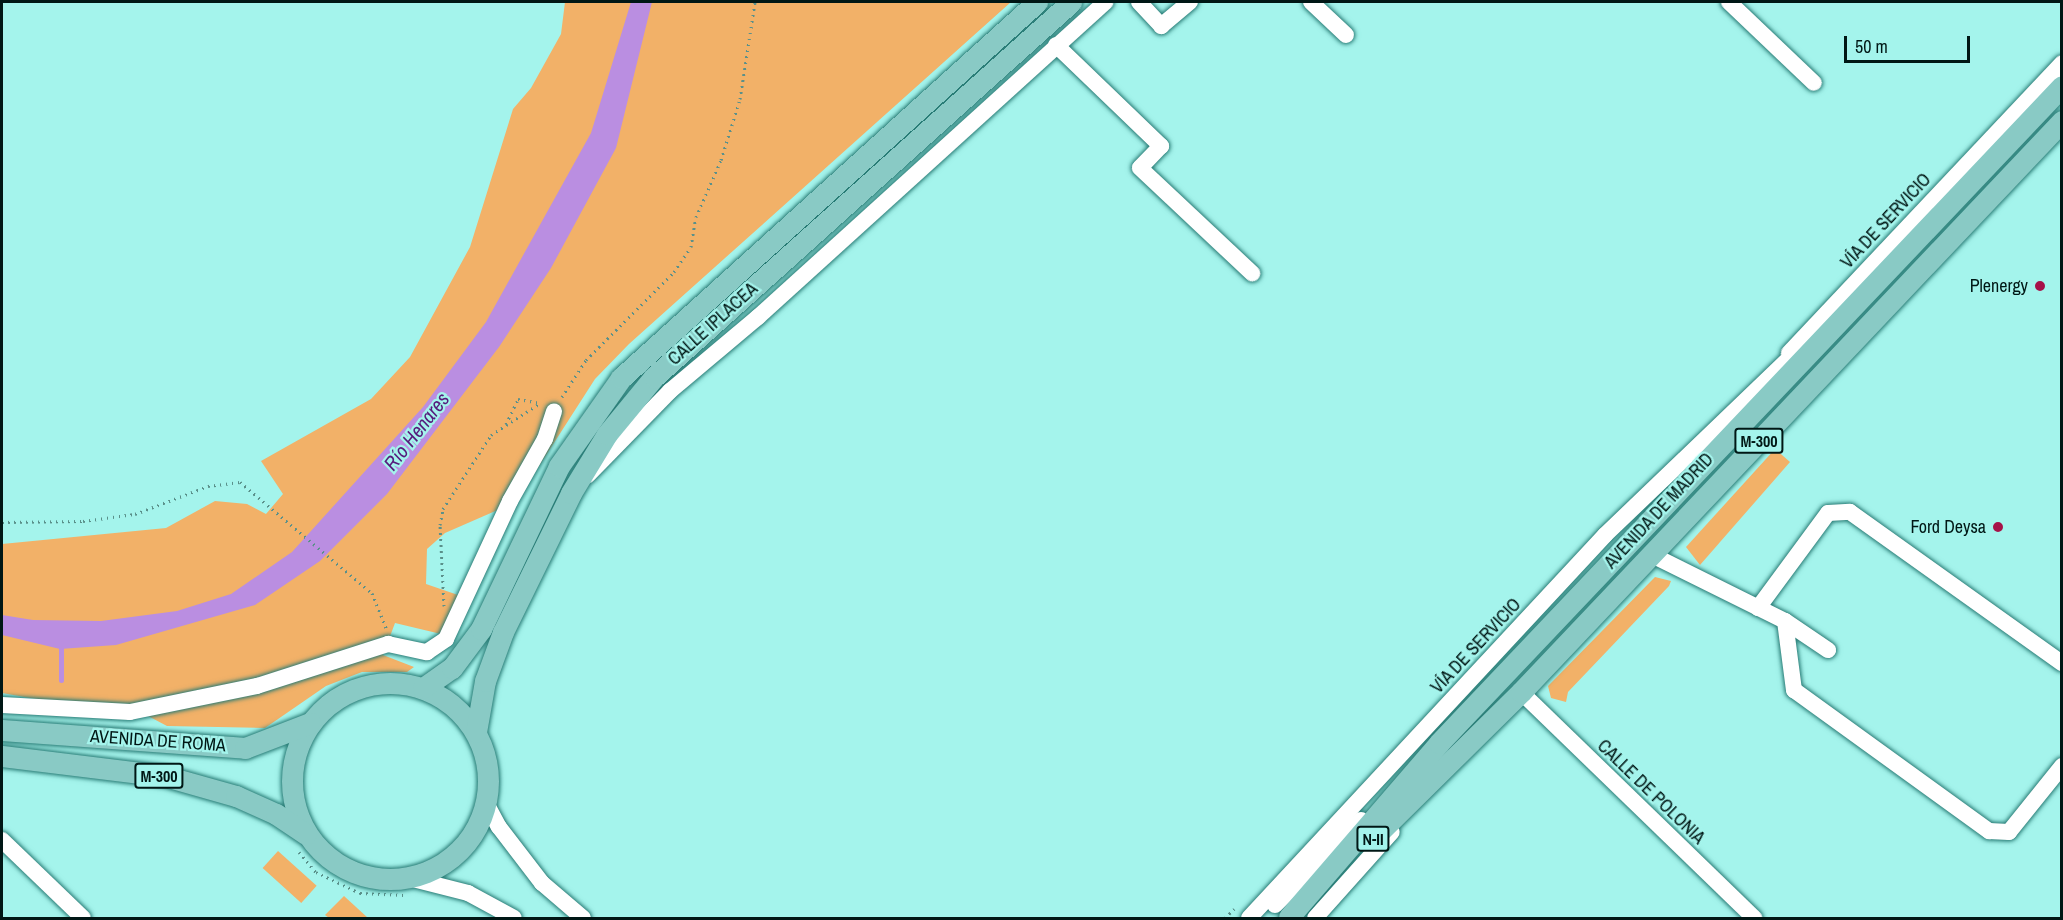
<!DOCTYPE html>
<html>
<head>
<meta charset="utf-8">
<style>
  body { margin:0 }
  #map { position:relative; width:2063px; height:920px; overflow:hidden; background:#a4f4ec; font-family:"Archivo Narrow",sans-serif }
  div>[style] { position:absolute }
  .green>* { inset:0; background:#f2b168; transform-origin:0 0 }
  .water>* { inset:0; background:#ba8ee1 }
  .stream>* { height:5px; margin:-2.5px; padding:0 2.5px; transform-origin:2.5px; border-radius:2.5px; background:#ba8ee1 }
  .path>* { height:3px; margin-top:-1.5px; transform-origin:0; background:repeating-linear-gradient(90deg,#5a908a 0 1.5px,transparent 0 6px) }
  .roads { filter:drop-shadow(0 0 2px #287b75) drop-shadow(0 0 2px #287b75) }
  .minor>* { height:16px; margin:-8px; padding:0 8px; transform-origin:8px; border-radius:8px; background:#fff }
  .major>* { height:21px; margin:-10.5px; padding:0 10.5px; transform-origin:10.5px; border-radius:10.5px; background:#89cac5 }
  .major>.ring { margin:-10.5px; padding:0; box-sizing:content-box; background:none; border:21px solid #89cac5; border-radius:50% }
  .dots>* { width:16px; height:16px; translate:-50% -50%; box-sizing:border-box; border:3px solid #a4f4ec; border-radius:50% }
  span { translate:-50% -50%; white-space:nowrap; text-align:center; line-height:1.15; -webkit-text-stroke:4.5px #a4f4ec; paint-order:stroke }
  .shield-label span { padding:2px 4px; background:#a4f4ec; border:2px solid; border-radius:4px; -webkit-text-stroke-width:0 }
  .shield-label { font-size:16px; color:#001715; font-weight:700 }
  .street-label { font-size:18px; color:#001715 }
  .poi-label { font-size:18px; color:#001715 }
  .right { translate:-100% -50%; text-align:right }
  .water-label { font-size:20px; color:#561b7c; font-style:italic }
  .frame { position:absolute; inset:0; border:3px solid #001715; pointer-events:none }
  .scale { position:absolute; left:1844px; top:36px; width:126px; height:27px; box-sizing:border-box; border:3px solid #001715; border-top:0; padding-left:8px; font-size:18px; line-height:21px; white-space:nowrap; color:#001715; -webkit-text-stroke:4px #a4f4ec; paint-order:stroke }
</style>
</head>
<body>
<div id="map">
  <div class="green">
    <i style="clip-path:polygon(565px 2px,1011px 2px,629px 344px,595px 379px,516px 502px,445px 533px,427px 549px,426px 584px,458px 595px,441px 634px,395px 623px,383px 655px,414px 667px,407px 672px,362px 672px,326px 686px,265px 728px,167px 726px,131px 707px,47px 701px,2px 693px,2px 544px,166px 528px,215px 501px,247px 504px,266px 514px,283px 494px,261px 461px,371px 399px,410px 357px,470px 247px,513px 109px,531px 88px,561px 34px)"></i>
    <i style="clip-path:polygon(1775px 449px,1790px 462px,1700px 565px,1686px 547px)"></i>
    <i style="clip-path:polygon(1655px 577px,1671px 581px,1669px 586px,1568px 692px,1566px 702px,1551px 698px,1548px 686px)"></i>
    <i style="left:278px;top:851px;width:52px;height:23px;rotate:42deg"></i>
    <i style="clip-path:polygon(344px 896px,368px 918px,329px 918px,325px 915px)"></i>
  </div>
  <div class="water">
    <i style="clip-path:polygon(631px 2px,652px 2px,616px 148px,551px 268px,499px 347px,387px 494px,320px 561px,255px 605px,116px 645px,60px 649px,2px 635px,2px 615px,33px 620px,101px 621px,177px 611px,231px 594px,292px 552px,423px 407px,486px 322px,591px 133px)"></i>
  </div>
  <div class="stream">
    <i style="left:61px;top:643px;width:37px;rotate:90deg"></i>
  </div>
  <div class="path">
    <i style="left:562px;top:397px;width:44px;rotate:-57deg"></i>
    <i style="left:586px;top:360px;width:124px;rotate:-45deg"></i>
    <i style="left:674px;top:272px;width:30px;rotate:-56deg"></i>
    <i style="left:691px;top:247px;width:30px;rotate:-81deg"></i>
    <i style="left:696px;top:217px;width:62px;rotate:-66.3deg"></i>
    <i style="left:721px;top:160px;width:64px;rotate:-72.7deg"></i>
    <i style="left:740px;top:99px;width:98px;rotate:-81.2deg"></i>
    <i style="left:506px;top:424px;width:28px;rotate:-64deg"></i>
    <i style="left:518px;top:399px;width:23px;rotate:10deg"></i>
    <i style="left:2px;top:522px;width:81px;rotate:-0.7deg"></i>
    <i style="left:83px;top:521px;width:52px;rotate:-7.7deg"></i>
    <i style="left:135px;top:514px;width:78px;rotate:-21deg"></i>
    <i style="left:208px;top:486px;width:32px;rotate:-7deg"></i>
    <i style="left:240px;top:482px;width:172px;rotate:40.1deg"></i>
    <i style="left:372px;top:593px;width:40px;rotate:68deg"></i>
    <i style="left:444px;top:606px;width:81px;rotate:-92.8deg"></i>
    <i style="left:440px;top:525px;width:16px;rotate:-79deg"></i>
    <i style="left:443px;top:509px;width:88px;rotate:-57deg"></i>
    <i style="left:491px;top:435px;width:57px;rotate:-32.9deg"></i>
    <i style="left:299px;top:852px;width:26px;rotate:50deg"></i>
    <i style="left:316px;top:872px;width:49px;rotate:25.5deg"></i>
    <i style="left:360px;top:893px;width:44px;rotate:2.6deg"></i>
    <i style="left:1225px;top:918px;width:13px;rotate:-45deg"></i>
  </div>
  <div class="roads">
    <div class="minor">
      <i style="left:1139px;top:2px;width:33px;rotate:47deg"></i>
      <i style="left:1161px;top:26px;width:38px;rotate:-40deg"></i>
      <i style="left:1311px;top:2px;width:48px;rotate:43.3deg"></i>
      <i style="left:1729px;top:2px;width:117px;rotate:43.6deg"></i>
      <i style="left:1056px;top:45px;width:146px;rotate:43.9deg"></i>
      <i style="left:1161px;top:146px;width:30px;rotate:134deg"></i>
      <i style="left:1140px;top:168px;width:154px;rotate:43.2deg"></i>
      <i style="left:1789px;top:353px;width:398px;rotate:-46.7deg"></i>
      <i style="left:588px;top:475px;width:117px;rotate:-45.7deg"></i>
      <i style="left:670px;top:391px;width:115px;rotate:-40.1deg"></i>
      <i style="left:758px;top:317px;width:469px;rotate:-42.2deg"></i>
      <i style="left:1650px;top:554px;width:151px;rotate:26.4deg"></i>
      <i style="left:1785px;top:621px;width:52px;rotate:34deg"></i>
      <i style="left:1758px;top:608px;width:118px;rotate:-53.6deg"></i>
      <i style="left:1828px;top:513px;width:22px;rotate:-3deg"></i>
      <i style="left:1850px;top:512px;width:260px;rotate:35.5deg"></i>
      <i style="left:1785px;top:621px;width:70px;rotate:82.6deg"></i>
      <i style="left:1794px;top:690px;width:241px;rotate:35.9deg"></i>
      <i style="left:1989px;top:831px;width:20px;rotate:3deg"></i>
      <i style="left:2009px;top:832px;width:85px;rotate:-51.2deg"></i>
      <i style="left:1521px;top:692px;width:325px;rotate:44.1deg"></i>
      <i style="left:2px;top:705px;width:128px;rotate:3.1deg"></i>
      <i style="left:130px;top:712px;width:130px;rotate:-11.6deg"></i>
      <i style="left:257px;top:686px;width:138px;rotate:-17.8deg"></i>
      <i style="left:388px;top:644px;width:40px;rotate:12deg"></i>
      <i style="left:427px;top:652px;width:23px;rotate:-34deg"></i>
      <i style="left:446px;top:639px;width:152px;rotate:-65.1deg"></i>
      <i style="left:510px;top:501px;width:71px;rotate:-60.6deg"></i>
      <i style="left:545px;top:439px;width:29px;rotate:-72deg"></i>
      <i style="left:486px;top:803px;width:27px;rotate:62deg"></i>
      <i style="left:499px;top:827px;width:71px;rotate:52.5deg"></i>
      <i style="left:542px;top:883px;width:54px;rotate:40.5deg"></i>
      <i style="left:2px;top:840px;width:112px;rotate:43.9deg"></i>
      <i style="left:409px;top:878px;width:61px;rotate:14.3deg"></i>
      <i style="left:468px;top:893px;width:52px;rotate:28.5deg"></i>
      <i style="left:1275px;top:905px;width:121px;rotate:-44.7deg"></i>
      <i style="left:1249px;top:918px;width:523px;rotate:-47.09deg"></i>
      <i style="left:1605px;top:535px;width:270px;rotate:-43.8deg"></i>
      <i style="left:1315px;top:918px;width:115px;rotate:-48.2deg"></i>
    </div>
    <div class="major">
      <i class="ring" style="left:292px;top:683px;width:175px;height:175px"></i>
      <i style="left:423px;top:688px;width:35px;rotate:-35deg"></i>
      <i style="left:452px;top:668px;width:49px;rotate:-53.4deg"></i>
      <i style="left:481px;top:629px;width:181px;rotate:-64.4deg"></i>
      <i style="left:559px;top:466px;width:108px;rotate:-54.8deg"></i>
      <i style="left:621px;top:378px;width:561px;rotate:-42.11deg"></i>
      <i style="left:2px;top:730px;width:244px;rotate:4.2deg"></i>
      <i style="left:245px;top:748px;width:70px;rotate:-21deg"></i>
      <i style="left:476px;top:732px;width:52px;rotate:-80deg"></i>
      <i style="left:485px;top:681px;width:52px;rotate:-69.8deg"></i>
      <i style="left:503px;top:632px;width:155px;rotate:-63.9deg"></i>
      <i style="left:571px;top:493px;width:69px;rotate:-58.6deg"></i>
      <i style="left:607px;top:434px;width:74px;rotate:-50.5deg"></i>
      <i style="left:654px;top:377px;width:561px;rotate:-41.96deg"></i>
      <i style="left:2px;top:756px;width:164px;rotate:7deg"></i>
      <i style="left:165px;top:776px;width:74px;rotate:15.7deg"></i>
      <i style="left:236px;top:796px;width:44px;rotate:24.2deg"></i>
      <i style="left:276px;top:814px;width:36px;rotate:34deg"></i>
      <i style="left:1371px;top:840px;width:211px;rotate:-44.6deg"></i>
      <i style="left:1521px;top:692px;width:787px;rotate:-46.55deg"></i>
      <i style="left:1289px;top:917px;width:230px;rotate:-49.2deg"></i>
      <i style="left:1439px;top:743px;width:905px;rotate:-46.52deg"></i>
    </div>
  </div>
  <div class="dots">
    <i style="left:2040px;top:286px;background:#a61148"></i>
    <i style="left:1998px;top:527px;background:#a61148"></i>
  </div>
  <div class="shield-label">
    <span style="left:1759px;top:441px">M-300</span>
    <span style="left:159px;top:776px">M-300</span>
    <span style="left:1373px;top:839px">N-II</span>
  </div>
  <div class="street-label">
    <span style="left:1886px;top:221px;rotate:-47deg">VÍA DE SERVICIO</span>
    <span style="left:713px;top:324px;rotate:-42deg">CALLE IPLACEA</span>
    <span style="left:1659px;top:511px;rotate:-47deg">AVENIDA DE MADRID</span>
    <span style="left:1476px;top:646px;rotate:-47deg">VÍA DE SERVICIO</span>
    <span style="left:158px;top:741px;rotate:4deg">AVENIDA DE ROMA</span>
    <span style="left:1651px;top:792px;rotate:44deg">CALLE DE POLONIA</span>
  </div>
  <div class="poi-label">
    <span class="right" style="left:2028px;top:286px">Plenergy</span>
    <span class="right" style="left:1986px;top:527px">Ford Deysa</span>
  </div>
  <div class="water-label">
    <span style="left:416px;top:431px;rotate:-52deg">Río Henares</span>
  </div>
  <div class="frame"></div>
  <div class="scale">50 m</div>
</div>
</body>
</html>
